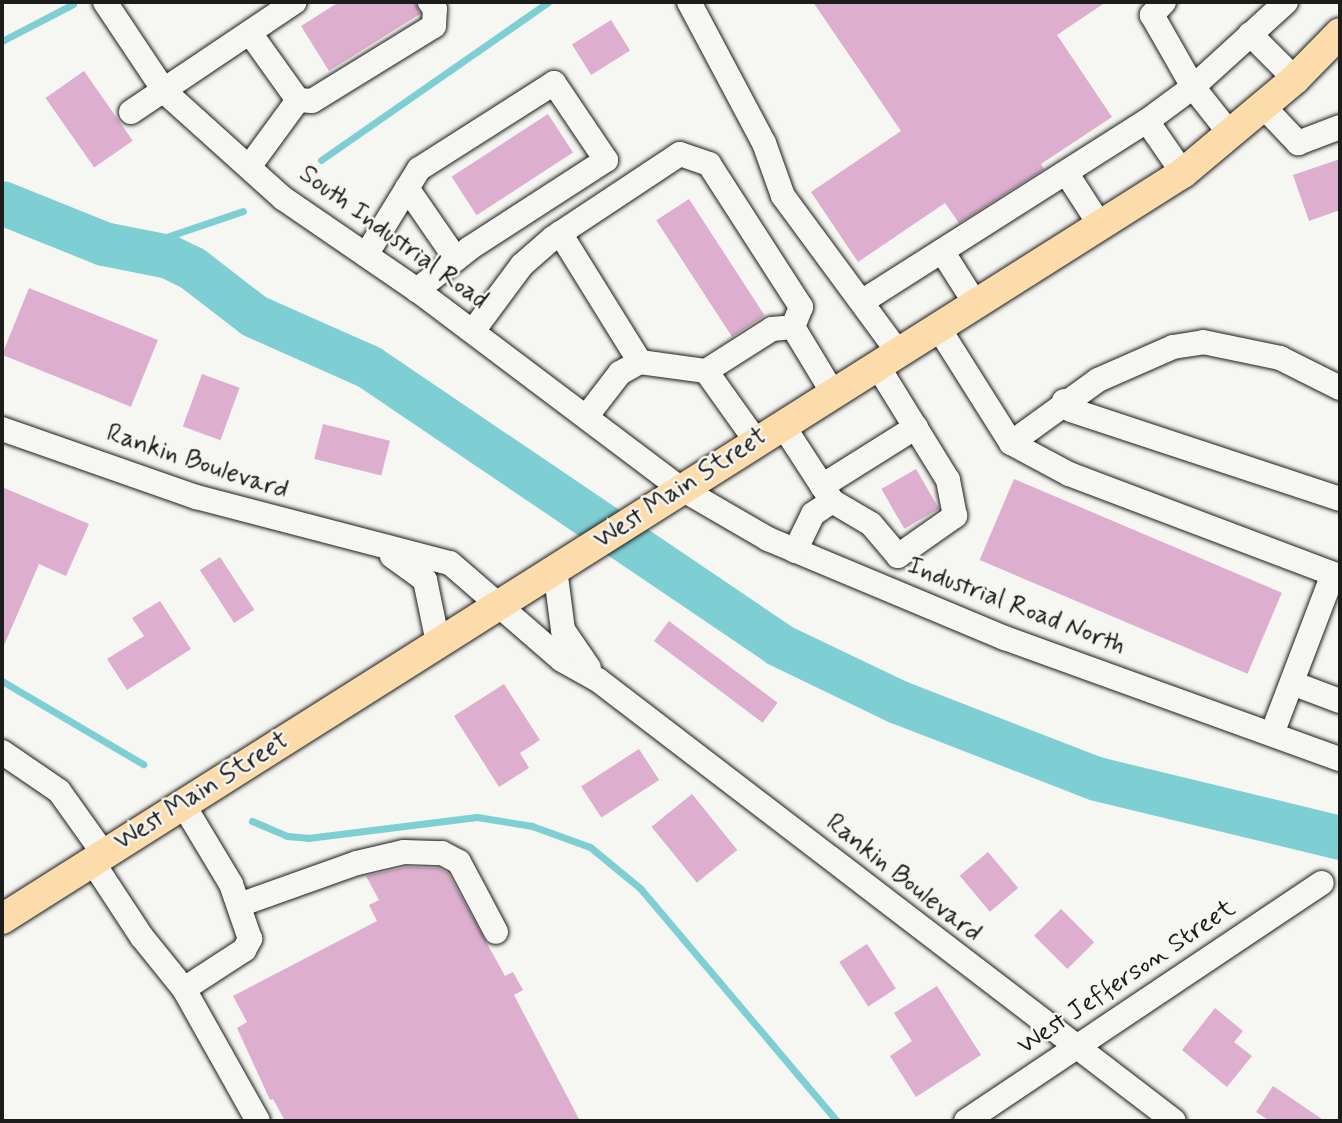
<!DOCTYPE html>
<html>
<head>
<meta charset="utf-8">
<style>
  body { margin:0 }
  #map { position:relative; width:1342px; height:1123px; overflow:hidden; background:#f6f6f2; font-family:Mynerve,sans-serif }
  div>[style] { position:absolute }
  .stream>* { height:7px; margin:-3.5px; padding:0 3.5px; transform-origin:3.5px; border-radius:3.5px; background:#7ecfd4 }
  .river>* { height:44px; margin:-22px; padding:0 22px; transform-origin:22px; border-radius:22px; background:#7ecfd4 }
  .building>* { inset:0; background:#deaecf; transform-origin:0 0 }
  .roads { filter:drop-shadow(0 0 2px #1c1c1c) drop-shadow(0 0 2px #1c1c1c) }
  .minor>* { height:24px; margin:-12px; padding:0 12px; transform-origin:12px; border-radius:12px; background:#f6f6f2 }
  .major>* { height:30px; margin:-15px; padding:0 15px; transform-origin:15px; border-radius:15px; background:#fddcac }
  span { translate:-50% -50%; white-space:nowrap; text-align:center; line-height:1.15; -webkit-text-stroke:5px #f6f6f2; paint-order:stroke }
  .street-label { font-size:26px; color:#1c1c1c }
  .frame { position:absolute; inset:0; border:4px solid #1c1c1c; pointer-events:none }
</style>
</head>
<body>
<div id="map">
  <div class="stream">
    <i style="left:2px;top:41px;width:80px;rotate:-27.5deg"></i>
    <i style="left:321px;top:160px;width:277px;rotate:-34.8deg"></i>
    <i style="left:131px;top:249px;width:118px;rotate:-18.7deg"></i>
    <i style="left:2px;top:681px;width:164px;rotate:30.5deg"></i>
    <i style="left:252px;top:821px;width:38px;rotate:23deg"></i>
    <i style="left:287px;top:836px;width:21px;rotate:5deg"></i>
    <i style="left:308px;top:838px;width:170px;rotate:-7.1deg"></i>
    <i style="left:477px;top:817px;width:56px;rotate:9.3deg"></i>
    <i style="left:532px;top:826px;width:62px;rotate:19.9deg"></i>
    <i style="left:590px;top:847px;width:65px;rotate:39.4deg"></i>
    <i style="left:640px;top:888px;width:305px;rotate:49.8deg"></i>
  </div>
  <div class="river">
    <i style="left:2px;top:203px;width:110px;rotate:21.9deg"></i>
    <i style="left:104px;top:244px;width:66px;rotate:11.3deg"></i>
    <i style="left:169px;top:257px;width:25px;rotate:26deg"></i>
    <i style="left:192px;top:268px;width:78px;rotate:37.7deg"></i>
    <i style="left:254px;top:316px;width:126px;rotate:23.9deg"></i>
    <i style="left:369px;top:367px;width:495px;rotate:34.1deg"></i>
    <i style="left:779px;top:645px;width:132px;rotate:25.6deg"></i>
    <i style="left:898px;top:702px;width:213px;rotate:21.2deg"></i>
    <i style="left:1097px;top:779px;width:250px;rotate:13.6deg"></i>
  </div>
  <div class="building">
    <i style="clip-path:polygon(339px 2px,415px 2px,420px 14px,329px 71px,301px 26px)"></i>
    <i style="clip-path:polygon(813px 2px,1106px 2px,1057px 35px,1112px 117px,1041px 164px,1044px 169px,959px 223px,945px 203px,858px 262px,811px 192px,901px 131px)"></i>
    <i style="left:611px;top:20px;width:36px;height:46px;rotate:58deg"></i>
    <i style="left:84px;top:71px;width:85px;height:47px;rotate:55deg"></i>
    <i style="left:548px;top:114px;width:46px;height:115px;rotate:57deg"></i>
    <i style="clip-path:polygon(1340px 159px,1340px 210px,1309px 221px,1293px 175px)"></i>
    <i style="left:689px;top:199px;width:139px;height:39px;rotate:57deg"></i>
    <i style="left:29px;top:288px;width:139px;height:72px;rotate:22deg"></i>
    <i style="left:202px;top:374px;width:40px;height:56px;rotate:20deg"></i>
    <i style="left:323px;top:424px;width:69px;height:36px;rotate:14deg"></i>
    <i style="left:916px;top:469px;width:46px;height:40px;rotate:60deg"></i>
    <i style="left:1014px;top:479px;width:291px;height:88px;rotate:23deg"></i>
    <i style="clip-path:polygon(2px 487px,89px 524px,66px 576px,39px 564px,2px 650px)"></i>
    <i style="left:220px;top:557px;width:63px;height:24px;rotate:57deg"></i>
    <i style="clip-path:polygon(160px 601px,191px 649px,127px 690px,107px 659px,144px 636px,132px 618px)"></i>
    <i style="left:669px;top:621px;width:136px;height:25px;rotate:37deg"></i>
    <i style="clip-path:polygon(504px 684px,540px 740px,520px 753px,529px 768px,499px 787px,454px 716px)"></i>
    <i style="left:639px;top:749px;width:37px;height:69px;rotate:57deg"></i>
    <i style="left:692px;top:794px;width:72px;height:52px;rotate:51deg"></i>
    <i style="left:988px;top:852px;width:47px;height:37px;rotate:50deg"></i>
    <i style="clip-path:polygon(406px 867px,438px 868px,448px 873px,505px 976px,513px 972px,523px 990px,514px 995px,580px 1121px,285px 1121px,273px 1099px,270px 1100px,237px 1028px,247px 1022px,233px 996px,377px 921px,369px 905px,379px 900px,366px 876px)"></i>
    <i style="left:1061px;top:909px;width:47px;height:38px;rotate:45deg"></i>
    <i style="left:867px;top:944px;width:53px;height:33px;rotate:57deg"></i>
    <i style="clip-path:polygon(937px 986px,981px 1055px,916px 1097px,890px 1056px,912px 1041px,894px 1013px)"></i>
    <i style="clip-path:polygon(1215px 1008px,1243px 1031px,1234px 1042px,1252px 1056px,1227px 1087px,1182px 1050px)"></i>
    <i style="clip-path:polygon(1273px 1086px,1325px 1121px,1270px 1121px,1256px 1112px)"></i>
  </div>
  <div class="roads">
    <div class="minor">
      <i style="left:105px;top:2px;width:108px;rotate:56.3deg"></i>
      <i style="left:165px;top:92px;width:160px;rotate:42deg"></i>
      <i style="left:284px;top:199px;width:161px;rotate:34.4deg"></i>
      <i style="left:417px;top:290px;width:329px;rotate:37deg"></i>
      <i style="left:680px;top:488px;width:102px;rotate:30.1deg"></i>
      <i style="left:768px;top:539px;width:257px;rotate:22.7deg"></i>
      <i style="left:1005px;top:638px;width:356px;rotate:19.9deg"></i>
      <i style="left:689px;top:2px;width:160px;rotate:62deg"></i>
      <i style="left:764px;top:143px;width:56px;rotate:70.3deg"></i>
      <i style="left:783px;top:196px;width:194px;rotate:53.6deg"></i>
      <i style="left:1164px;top:2px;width:18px;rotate:133deg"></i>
      <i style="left:1152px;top:15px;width:83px;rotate:60.3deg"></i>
      <i style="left:1193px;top:87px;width:61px;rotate:51.6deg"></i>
      <i style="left:250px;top:33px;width:82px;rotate:54.4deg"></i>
      <i style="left:1250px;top:34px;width:64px;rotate:45deg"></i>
      <i style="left:1264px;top:107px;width:50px;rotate:46.6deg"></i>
      <i style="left:1298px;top:143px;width:45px;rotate:-20.9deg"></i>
      <i style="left:131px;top:112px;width:197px;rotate:-33.9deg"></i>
      <i style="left:1147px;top:121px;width:63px;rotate:55.3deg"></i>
      <i style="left:249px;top:167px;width:83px;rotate:-53.8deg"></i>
      <i style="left:298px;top:100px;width:14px;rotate:4deg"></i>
      <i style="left:312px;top:101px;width:143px;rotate:-31.6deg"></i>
      <i style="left:434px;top:26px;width:17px;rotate:-87deg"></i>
      <i style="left:435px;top:9px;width:9px;rotate:-126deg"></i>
      <i style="left:1067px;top:174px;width:61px;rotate:57.1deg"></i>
      <i style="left:407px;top:188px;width:86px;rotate:55.4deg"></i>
      <i style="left:560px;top:233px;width:152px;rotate:58.2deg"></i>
      <i style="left:942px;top:251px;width:62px;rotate:57.6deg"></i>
      <i style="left:366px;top:255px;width:101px;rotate:-58.4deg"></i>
      <i style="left:419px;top:169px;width:160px;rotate:-32.5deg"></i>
      <i style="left:554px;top:83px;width:93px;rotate:56deg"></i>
      <i style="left:606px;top:160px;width:162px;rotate:147.1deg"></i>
      <i style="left:470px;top:248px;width:68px;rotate:141.6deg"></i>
      <i style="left:863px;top:301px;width:336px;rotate:-32.4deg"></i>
      <i style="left:1147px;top:121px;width:57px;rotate:-36.5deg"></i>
      <i style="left:1193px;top:87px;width:126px;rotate:-42.4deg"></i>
      <i style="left:938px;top:327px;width:137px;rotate:57.8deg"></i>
      <i style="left:1011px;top:443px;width:107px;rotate:-35.9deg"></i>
      <i style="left:1098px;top:380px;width:82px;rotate:-23.7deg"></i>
      <i style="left:1173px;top:347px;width:30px;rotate:-9deg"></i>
      <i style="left:1203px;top:342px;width:79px;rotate:11.7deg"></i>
      <i style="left:1280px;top:358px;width:67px;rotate:26.6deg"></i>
      <i style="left:473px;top:331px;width:82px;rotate:-53.4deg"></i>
      <i style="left:522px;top:265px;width:41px;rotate:-41.1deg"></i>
      <i style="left:553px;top:238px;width:152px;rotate:-33.5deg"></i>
      <i style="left:680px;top:154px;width:31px;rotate:19deg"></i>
      <i style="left:709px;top:164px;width:170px;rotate:57.2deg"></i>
      <i style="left:801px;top:307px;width:22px;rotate:112deg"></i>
      <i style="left:793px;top:327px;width:77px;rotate:58.8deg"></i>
      <i style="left:706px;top:371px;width:86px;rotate:54.5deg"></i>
      <i style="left:1064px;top:401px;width:11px;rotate:52deg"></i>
      <i style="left:1071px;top:410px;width:283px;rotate:18.3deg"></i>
      <i style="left:586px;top:417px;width:56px;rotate:-52.3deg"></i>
      <i style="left:620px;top:373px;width:23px;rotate:-29deg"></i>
      <i style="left:640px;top:362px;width:67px;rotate:7.8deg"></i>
      <i style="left:706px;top:371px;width:78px;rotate:-32.5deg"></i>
      <i style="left:772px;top:329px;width:21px;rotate:-5deg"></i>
      <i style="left:782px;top:424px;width:92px;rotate:57deg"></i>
      <i style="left:832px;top:501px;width:45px;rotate:30.5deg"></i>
      <i style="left:871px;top:524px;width:42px;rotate:49.8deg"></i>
      <i style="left:898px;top:556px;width:70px;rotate:-35.1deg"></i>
      <i style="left:955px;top:516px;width:37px;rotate:-101deg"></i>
      <i style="left:948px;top:480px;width:135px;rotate:-121.7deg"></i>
      <i style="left:2px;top:429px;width:206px;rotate:19.3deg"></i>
      <i style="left:196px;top:497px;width:262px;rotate:14.6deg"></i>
      <i style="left:450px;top:563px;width:148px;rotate:40.9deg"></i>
      <i style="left:562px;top:660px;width:41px;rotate:29.1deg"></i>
      <i style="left:598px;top:680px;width:725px;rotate:37.44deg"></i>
      <i style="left:1011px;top:443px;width:66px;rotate:28.1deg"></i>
      <i style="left:1069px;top:474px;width:282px;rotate:20.7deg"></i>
      <i style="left:1333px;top:574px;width:171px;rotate:110.9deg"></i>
      <i style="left:822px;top:486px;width:111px;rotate:-32.1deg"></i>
      <i style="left:795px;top:551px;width:41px;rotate:-64.1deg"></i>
      <i style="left:813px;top:514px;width:23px;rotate:-34deg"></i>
      <i style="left:392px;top:556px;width:41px;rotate:36deg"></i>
      <i style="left:425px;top:580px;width:64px;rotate:78.3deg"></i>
      <i style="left:555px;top:569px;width:62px;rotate:82.5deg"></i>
      <i style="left:563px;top:630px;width:46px;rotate:55.6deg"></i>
      <i style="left:1292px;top:683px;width:51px;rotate:20.6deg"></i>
      <i style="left:2px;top:752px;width:69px;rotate:34.4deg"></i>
      <i style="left:59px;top:791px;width:77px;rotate:54.5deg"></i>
      <i style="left:92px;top:861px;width:91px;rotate:56.7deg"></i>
      <i style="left:142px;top:937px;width:67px;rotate:51.1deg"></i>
      <i style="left:184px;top:989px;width:72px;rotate:-33deg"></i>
      <i style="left:244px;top:950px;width:13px;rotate:-61deg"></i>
      <i style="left:250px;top:939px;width:58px;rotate:-109.1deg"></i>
      <i style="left:231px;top:884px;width:93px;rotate:-121deg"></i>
      <i style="left:239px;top:905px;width:125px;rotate:-19.6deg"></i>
      <i style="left:357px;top:863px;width:48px;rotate:-13.2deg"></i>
      <i style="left:404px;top:852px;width:38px;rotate:2deg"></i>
      <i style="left:442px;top:853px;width:19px;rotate:28deg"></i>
      <i style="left:459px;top:862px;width:79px;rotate:62.1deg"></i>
      <i style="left:184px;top:989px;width:151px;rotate:60.7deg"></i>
      <i style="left:966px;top:1121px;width:428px;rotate:-33.8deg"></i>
    </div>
    <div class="major">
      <i style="left:2px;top:919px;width:1397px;rotate:-32.28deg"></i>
      <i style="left:1183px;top:173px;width:146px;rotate:-40deg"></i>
      <i style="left:1295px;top:79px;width:64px;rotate:-45.6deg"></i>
    </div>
  </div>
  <div class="street-label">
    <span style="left:393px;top:238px;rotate:36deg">South Industrial Road</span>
    <span style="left:197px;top:463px;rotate:18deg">Rankin Boulevard</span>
    <span style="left:681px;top:489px;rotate:-33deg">West Main Street</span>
    <span style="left:1016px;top:607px;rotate:21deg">Industrial Road North</span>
    <span style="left:202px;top:792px;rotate:-32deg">West Main Street</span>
    <span style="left:903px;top:879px;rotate:38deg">Rankin Boulevard</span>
    <span style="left:1127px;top:978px;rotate:-34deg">West Jefferson Street</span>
  </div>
  <div class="frame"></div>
</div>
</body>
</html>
